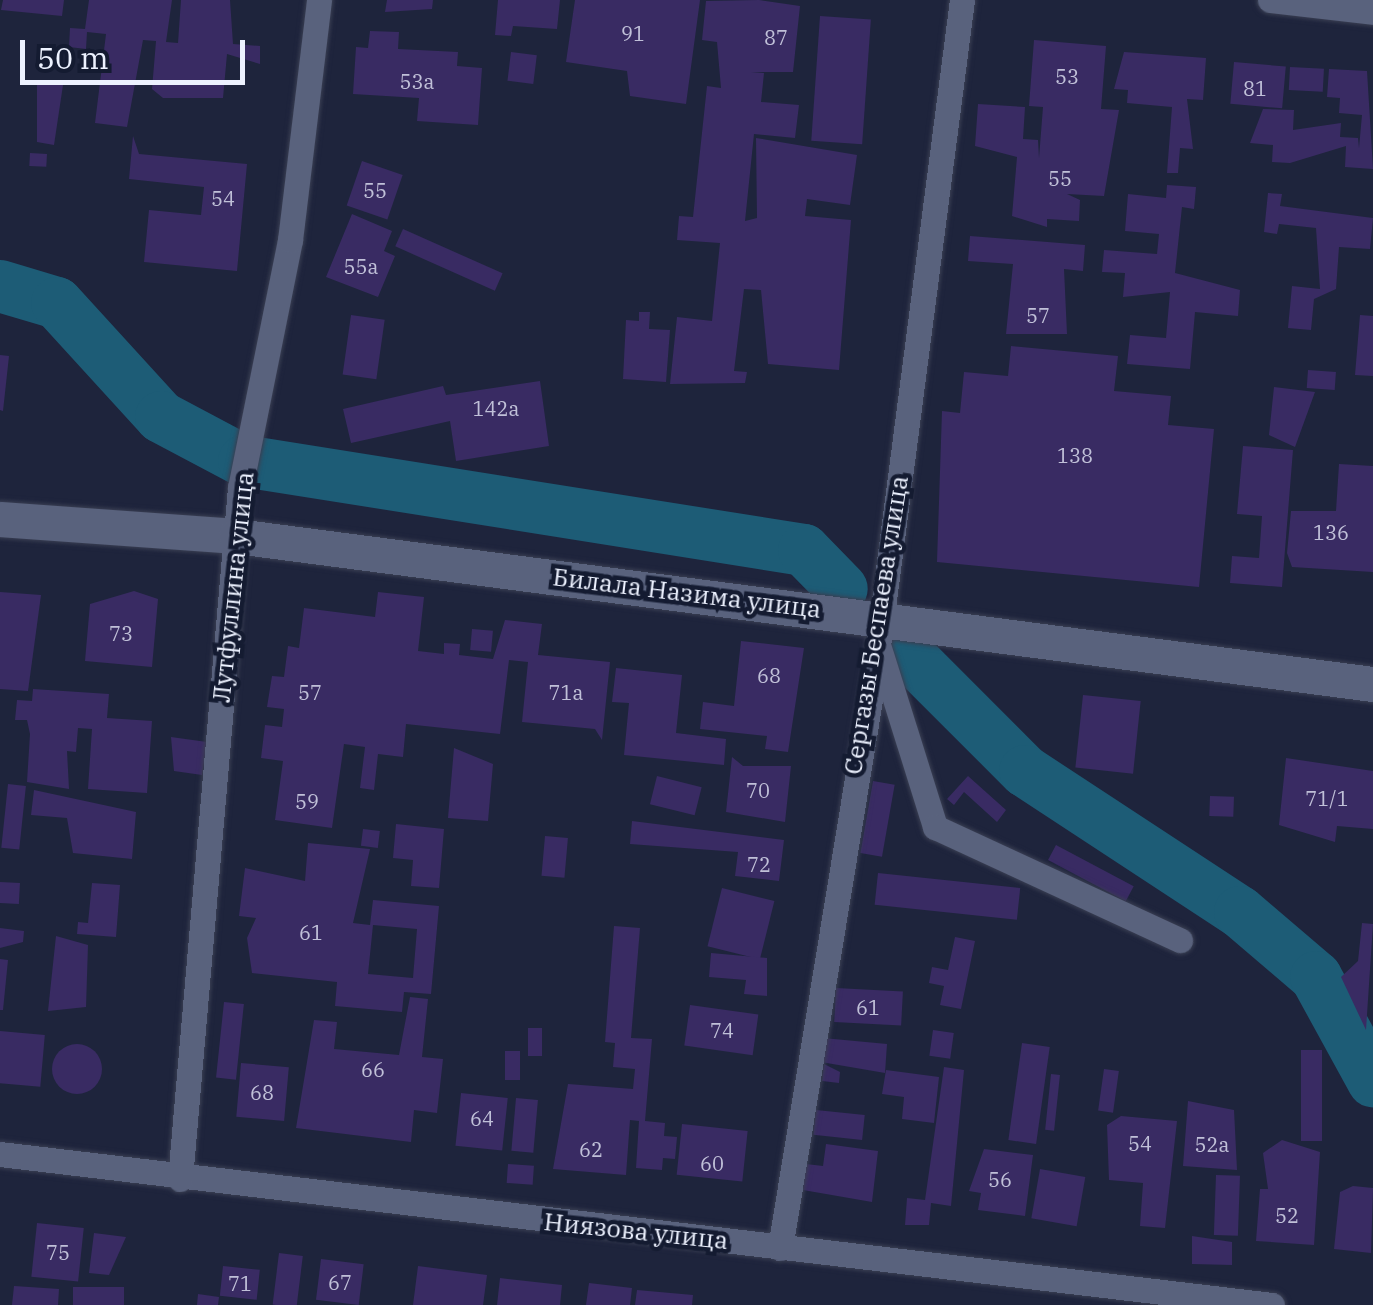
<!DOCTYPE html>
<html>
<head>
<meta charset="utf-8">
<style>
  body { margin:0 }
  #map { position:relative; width:1373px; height:1305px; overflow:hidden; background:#1e243c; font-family:"IBM Plex Serif",serif }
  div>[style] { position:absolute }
  .river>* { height:52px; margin:-26px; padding:0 26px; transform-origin:26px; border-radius:26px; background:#1d5c76 }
  .building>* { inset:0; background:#392b63; transform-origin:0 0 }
  .round { border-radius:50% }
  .roads { filter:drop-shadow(0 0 2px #3a3f53) drop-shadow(0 0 2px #3a3f53) }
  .street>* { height:25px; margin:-12.5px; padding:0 12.5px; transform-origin:12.5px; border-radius:12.5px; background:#59627d }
  .secondary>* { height:35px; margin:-17.5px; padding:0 17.5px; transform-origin:17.5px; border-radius:17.5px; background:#59627d }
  span { translate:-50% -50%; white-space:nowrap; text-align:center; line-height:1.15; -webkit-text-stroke:9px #141b31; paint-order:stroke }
  .number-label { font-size:20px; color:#c0c0d8 }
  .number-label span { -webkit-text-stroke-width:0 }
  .street-label { font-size:25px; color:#edf2ff }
  .scale { position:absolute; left:20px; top:40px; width:225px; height:45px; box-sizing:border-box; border:5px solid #edf2ff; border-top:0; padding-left:12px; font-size:30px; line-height:35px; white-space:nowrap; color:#edf2ff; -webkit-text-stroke:8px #141b31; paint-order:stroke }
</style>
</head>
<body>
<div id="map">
  <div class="river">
    <i style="left:0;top:286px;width:59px;rotate:16.6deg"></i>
    <i style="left:57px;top:303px;width:154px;rotate:47.6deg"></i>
    <i style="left:161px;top:417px;width:94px;rotate:27.9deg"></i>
    <i style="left:244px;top:461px;width:567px;rotate:9.03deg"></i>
    <i style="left:804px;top:550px;width:54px;rotate:45.7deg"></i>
    <i style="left:898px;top:644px;width:180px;rotate:45deg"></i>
    <i style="left:1025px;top:771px;width:257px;rotate:33.3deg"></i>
    <i style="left:1240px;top:912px;width:100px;rotate:40.5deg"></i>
    <i style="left:1316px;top:977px;width:119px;rotate:61.3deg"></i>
  </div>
  <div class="building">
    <i style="clip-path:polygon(3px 0,64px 0,62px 16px,1px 10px)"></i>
    <i style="clip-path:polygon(89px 0,172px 0,166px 42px,178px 43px,181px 0,230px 0,233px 44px,260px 46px,260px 64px,227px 54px,223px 98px,163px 98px,152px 89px,156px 41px,143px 40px,127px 127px,95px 123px,106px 34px,87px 32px,86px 49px,69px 47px,70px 28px,85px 29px)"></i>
    <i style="clip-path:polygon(387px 0,433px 0,432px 9px,385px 12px)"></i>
    <i style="clip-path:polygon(498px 0,560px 0,557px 29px,513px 26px,511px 36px,495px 35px)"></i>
    <i style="clip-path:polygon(575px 0,700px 0,686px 104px,630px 96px,627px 71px,566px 62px)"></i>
    <i style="clip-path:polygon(759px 0,800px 6px,793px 72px,751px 72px,764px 73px,761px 102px,799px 105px,795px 138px,754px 134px,745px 221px,757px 218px,756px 138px,857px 155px,850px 205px,807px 199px,805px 216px,851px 220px,839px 370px,768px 364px,761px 290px,744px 289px,734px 371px,747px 372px,745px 383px,670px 384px,677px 317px,712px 321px,720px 243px,677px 240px,679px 216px,693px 217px,707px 86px,721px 88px,717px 42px,702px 40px,706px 1px)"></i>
    <i style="left:820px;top:16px;width:51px;height:125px;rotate:4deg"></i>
    <i style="clip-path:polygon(370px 31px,399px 32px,398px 49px,458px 52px,457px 66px,482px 68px,478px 125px,417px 121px,419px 98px,353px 94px,356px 47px,368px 48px)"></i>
    <i style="clip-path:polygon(1034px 40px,1106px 46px,1101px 109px,1119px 110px,1104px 196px,1067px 194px,1080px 200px,1079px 221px,1047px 219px,1047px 227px,1012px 216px,1017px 157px,975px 146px,978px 104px,1025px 107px,1023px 139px,1038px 140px,1039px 158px,1043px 107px,1029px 106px)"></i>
    <i style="left:511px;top:52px;width:26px;height:29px;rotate:7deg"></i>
    <i style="clip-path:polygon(1124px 52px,1206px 58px,1203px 100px,1187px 99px,1193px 149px,1180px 148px,1178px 173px,1167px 173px,1172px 107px,1127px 103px,1128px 90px,1114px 89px)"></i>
    <i style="left:1234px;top:62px;width:52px;height:42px;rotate:5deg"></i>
    <i style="left:1290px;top:67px;width:34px;height:23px;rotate:3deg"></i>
    <i style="clip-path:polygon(1329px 69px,1367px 71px,1373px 169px,1345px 167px,1346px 146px,1290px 163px,1272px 162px,1273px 145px,1250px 143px,1263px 109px,1294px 110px,1293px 130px,1341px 123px,1340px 137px,1358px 138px,1359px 148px,1362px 115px,1339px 113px,1340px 98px,1327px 97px)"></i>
    <i style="clip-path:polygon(37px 82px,63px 85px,54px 145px,37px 142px)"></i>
    <i style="clip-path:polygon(133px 136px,139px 154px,247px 164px,237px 271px,144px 262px,149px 210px,201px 215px,204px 187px,129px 179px)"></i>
    <i style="left:30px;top:153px;width:17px;height:13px;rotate:3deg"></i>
    <i style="left:362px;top:161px;width:43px;height:47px;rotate:19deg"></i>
    <i style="clip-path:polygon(1167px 185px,1196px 187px,1194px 209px,1182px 207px,1175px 273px,1240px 290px,1238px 316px,1195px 312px,1190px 369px,1127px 364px,1130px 335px,1166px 338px,1170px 292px,1123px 297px,1125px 273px,1102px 272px,1104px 250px,1157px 254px,1159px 234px,1125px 231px,1128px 194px,1166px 198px)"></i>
    <i style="clip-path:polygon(1268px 193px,1282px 194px,1280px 206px,1373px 218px,1370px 249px,1339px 247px,1336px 289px,1314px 299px,1311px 330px,1288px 328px,1292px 286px,1320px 289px,1316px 228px,1279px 224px,1277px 234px,1264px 232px)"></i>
    <i style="clip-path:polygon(352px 214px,392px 231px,384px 251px,395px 256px,378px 297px,326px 277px)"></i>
    <i style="left:403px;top:229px;width:109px;height:19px;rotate:24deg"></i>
    <i style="clip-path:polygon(970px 236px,1085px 245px,1083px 271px,1064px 269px,1067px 334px,1006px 334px,1013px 264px,968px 261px)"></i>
    <i style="clip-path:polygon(639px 312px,650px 312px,649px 329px,670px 330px,666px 382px,623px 379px,626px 320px,639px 321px)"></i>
    <i style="left:351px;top:315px;width:34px;height:60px;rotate:8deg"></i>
    <i style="clip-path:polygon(1360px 315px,1373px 316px,1373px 376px,1355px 375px)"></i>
    <i style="clip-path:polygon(1011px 346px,1118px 356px,1114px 391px,1171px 396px,1168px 425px,1214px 429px,1199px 587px,937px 562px,942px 411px,960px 413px,964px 372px,1008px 376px)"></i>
    <i style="clip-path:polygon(0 355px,9px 356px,3px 411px,0 410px)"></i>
    <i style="left:1308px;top:370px;width:28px;height:18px;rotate:4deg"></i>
    <i style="clip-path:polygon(540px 381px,549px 446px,456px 461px,450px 421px,351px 443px,343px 409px,443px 386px,446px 395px)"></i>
    <i style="clip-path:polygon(1274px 387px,1315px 392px,1295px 447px,1269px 435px)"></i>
    <i style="clip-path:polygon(1243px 446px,1293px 450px,1282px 587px,1230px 583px,1232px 556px,1259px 558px,1262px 516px,1237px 514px)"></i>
    <i style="clip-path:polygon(1339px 464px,1373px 466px,1373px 572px,1292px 567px,1287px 553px,1291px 511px,1336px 511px)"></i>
    <i style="clip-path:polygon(134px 591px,158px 599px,152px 667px,85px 661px,90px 604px)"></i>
    <i style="clip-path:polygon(0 592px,41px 595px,28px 691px,0 689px)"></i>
    <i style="clip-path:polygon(378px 592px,424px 597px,418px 651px,444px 654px,444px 643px,460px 644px,459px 655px,493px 659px,505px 620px,542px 624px,538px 655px,610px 662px,602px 740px,595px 729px,522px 722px,528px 662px,509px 660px,500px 734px,406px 724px,403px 757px,378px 754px,374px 790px,360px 788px,365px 747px,344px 744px,332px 828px,275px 820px,283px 761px,261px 758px,265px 725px,282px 727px,284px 709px,267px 707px,272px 676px,284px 677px,288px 646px,299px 648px,304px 608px,375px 617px)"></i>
    <i style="left:472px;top:629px;width:21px;height:21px;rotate:5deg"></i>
    <i style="clip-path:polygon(741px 641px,804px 648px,788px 752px,765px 749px,767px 736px,700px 729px,703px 702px,734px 706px)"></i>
    <i style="clip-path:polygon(616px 668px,682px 675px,676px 733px,726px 739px,724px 765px,624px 755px,629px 703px,612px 702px)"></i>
    <i style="clip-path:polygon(33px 689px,109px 694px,107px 718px,152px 721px,147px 793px,88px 789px,92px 729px,78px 728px,76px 752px,67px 751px,69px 789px,27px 782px,30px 734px,27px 720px,15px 720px,17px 700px,32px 701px)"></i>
    <i style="left:1083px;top:695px;width:58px;height:73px;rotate:6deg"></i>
    <i style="clip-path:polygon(171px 737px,207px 742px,202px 775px,174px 771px)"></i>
    <i style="clip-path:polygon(454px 748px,493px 764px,488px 821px,448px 818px)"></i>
    <i style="clip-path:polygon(732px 757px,743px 766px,791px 766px,785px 822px,726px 812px)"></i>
    <i style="clip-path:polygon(1286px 758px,1373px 771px,1373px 829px,1337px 826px,1335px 842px,1279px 825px)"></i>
    <i style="left:657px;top:776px;width:46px;height:29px;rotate:14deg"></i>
    <i style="clip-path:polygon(968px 776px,1006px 810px,997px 822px,964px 792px,954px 805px,947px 799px)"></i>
    <i style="left:873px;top:781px;width:22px;height:73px;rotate:10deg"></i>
    <i style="left:8px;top:784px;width:18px;height:64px;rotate:6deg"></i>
    <i style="clip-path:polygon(34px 790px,136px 812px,132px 859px,73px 853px,67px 818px,31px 815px)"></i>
    <i style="left:1210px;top:796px;width:24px;height:20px;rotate:2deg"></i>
    <i style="clip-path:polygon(632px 821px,784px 840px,779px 881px,735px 876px,738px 852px,630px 844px)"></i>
    <i style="clip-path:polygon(396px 824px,444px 829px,439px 888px,411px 886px,413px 860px,393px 858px)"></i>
    <i style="left:363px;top:829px;width:17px;height:17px;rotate:7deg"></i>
    <i style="left:545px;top:836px;width:23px;height:40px;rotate:5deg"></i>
    <i style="clip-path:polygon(evenodd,308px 843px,370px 849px,353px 923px,370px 925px,373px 900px,439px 906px,431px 994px,404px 992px,402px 1012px,335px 1006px,337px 982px,252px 973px,247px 938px,256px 918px,239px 916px,245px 868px,305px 881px,308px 843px,373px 925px,417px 929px,413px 978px,368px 974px,373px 925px)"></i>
    <i style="left:1056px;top:845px;width:88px;height:17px;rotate:28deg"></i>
    <i style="left:878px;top:873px;width:143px;height:32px;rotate:6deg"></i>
    <i style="left:0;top:882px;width:20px;height:21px;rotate:3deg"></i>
    <i style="clip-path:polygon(92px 883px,120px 885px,116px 937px,77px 934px,78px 922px,88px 923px)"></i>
    <i style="left:722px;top:888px;width:54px;height:60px;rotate:14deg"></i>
    <i style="clip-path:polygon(1362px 923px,1373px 924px,1366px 1030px,1341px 977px,1358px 961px)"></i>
    <i style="clip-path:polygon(614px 926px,640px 928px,631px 1038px,652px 1039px,645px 1121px,665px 1123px,664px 1136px,677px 1137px,675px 1159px,663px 1158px,662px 1170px,636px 1168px,639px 1121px,630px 1120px,626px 1175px,553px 1169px,568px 1084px,633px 1089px,635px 1069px,613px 1067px,615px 1043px,605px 1042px)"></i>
    <i style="clip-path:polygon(0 928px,24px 931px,23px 942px,0 948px)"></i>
    <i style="clip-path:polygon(56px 936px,88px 945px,86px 1007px,48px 1011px)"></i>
    <i style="clip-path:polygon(955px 937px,975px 941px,961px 1009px,940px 1005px,944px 986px,929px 983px,932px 967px,948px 970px)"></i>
    <i style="clip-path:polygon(711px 953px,767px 958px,767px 996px,744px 994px,746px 980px,709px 977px)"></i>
    <i style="clip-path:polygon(0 959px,8px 960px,3px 1010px,0 1010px)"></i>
    <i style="left:836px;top:988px;width:67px;height:34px;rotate:3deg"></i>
    <i style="clip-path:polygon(410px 997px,428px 999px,422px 1057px,443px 1059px,437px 1113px,414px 1110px,411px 1142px,296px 1128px,314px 1020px,337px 1022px,334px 1049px,399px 1055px)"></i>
    <i style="left:224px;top:1002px;width:20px;height:76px;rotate:6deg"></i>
    <i style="left:690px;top:1005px;width:69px;height:41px;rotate:8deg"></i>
    <i style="left:528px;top:1028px;width:14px;height:28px"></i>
    <i style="left:933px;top:1030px;width:21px;height:26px;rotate:8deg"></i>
    <i style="left:0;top:1031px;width:45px;height:52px;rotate:5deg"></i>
    <i style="clip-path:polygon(823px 1038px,887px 1044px,885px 1073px,821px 1062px)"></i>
    <i style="left:1022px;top:1043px;width:28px;height:98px;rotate:8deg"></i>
    <i class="round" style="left:52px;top:1044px;width:50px;height:50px"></i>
    <i style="left:1301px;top:1050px;width:21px;height:91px"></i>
    <i style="left:505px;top:1051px;width:15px;height:29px"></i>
    <i style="left:241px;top:1063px;width:48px;height:54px;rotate:5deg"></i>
    <i style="clip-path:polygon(824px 1064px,840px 1072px,839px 1083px,822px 1081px)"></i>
    <i style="clip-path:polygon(944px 1067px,964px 1070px,951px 1206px,931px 1203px,929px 1225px,905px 1225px,907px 1198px,925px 1200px)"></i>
    <i style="left:1104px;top:1069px;width:15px;height:42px;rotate:8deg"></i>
    <i style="clip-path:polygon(886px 1070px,939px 1077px,934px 1123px,902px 1119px,904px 1097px,882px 1094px)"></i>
    <i style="left:1051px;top:1074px;width:9px;height:56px;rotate:6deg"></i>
    <i style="left:461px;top:1093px;width:47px;height:53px;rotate:6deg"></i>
    <i style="left:516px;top:1098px;width:22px;height:53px;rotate:5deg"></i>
    <i style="clip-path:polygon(1188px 1101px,1234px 1110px,1237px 1170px,1183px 1166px)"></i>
    <i style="left:816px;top:1110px;width:49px;height:25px;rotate:6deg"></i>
    <i style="clip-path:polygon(1121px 1116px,1177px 1121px,1165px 1228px,1140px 1226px,1143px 1183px,1109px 1180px,1107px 1125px)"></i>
    <i style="left:682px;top:1124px;width:66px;height:51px;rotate:6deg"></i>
    <i style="clip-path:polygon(1282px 1140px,1320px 1152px,1314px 1245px,1256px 1241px,1260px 1189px,1268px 1189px,1263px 1153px)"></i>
    <i style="clip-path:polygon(826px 1144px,878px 1151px,872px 1202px,803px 1190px,806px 1164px,823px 1166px)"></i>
    <i style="clip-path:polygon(984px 1149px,1033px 1155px,1025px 1216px,978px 1210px,981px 1193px,969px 1191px)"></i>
    <i style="left:508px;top:1164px;width:26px;height:19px;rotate:4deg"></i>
    <i style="left:1040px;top:1169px;width:46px;height:50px;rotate:10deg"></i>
    <i style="left:1216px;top:1175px;width:24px;height:60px;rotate:2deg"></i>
    <i style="clip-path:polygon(1353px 1186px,1373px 1188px,1371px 1253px,1334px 1249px,1340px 1192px)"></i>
    <i style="left:37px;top:1223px;width:47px;height:54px;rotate:6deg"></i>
    <i style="clip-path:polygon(94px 1233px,126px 1237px,109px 1275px,89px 1273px)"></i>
    <i style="clip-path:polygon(1192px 1236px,1232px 1242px,1232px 1265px,1192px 1264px)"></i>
    <i style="left:279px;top:1253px;width:24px;height:52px;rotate:7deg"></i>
    <i style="left:321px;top:1259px;width:43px;height:41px;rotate:7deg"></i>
    <i style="left:223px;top:1266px;width:37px;height:30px;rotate:6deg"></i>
    <i style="clip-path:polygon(418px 1266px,487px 1275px,483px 1305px,413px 1305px)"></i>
    <i style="clip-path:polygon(500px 1278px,562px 1285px,560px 1305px,497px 1305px)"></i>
    <i style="clip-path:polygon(589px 1283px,632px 1288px,630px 1305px,586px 1305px)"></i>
    <i style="clip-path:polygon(14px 1286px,59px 1289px,58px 1305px,12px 1305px)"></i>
    <i style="left:73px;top:1287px;width:51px;height:19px"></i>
    <i style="clip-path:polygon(637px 1290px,693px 1295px,692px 1305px,635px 1305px)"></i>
    <i style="clip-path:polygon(198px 1294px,219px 1297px,218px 1305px,197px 1305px)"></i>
  </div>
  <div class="roads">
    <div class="street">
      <i style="left:1270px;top:0;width:104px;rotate:6.6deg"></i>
      <i style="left:879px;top:648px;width:188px;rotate:72.6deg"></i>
      <i style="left:935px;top:827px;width:270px;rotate:24.8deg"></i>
      <i style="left:0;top:1154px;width:1281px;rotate:6.77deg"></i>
      <i style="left:180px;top:1179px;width:694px;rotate:-85.04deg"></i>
      <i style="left:240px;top:488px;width:253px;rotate:-78.6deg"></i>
      <i style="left:290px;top:240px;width:242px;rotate:-83.1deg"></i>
      <i style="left:780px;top:1248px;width:587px;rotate:-80.68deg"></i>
      <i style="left:875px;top:669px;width:675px;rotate:-82.59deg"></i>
    </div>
    <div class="secondary">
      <i style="left:0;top:519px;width:237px;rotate:4.1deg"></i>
      <i style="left:236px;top:536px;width:1147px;rotate:7.42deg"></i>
    </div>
  </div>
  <div class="number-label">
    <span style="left:633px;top:33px">91</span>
    <span style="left:776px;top:37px">87</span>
    <span style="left:1067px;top:76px">53</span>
    <span style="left:417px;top:81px">53а</span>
    <span style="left:1255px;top:88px">81</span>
    <span style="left:1060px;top:178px">55</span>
    <span style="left:375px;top:190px">55</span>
    <span style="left:223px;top:198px">54</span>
    <span style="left:361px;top:266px">55а</span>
    <span style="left:1038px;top:315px">57</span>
    <span style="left:496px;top:408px">142а</span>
    <span style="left:1075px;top:455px">138</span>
    <span style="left:1331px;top:532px">136</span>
    <span style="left:121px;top:633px">73</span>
    <span style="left:769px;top:675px">68</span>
    <span style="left:310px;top:692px">57</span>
    <span style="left:566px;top:692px">71а</span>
    <span style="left:758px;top:790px">70</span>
    <span style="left:1327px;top:798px">71/1</span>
    <span style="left:307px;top:801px">59</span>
    <span style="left:759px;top:864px">72</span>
    <span style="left:311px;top:932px">61</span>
    <span style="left:868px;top:1007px">61</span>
    <span style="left:722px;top:1030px">74</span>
    <span style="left:373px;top:1069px">66</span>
    <span style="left:262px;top:1092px">68</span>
    <span style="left:482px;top:1118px">64</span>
    <span style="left:1140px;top:1143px">54</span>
    <span style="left:1212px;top:1144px">52а</span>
    <span style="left:591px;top:1149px">62</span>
    <span style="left:712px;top:1163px">60</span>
    <span style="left:1000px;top:1179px">56</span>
    <span style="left:1287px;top:1215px">52</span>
    <span style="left:58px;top:1252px">75</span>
    <span style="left:340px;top:1282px">67</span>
    <span style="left:240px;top:1283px">71</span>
  </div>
  <div class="street-label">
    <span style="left:233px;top:587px;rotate:-84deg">Лутфуллина улица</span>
    <span style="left:687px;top:593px;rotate:7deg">Билала Назима улица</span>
    <span style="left:876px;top:625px;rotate:-81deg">Сергазы Беспаева улица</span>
    <span style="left:636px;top:1231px;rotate:6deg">Ниязова улица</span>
  </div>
  <div class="scale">50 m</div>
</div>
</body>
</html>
